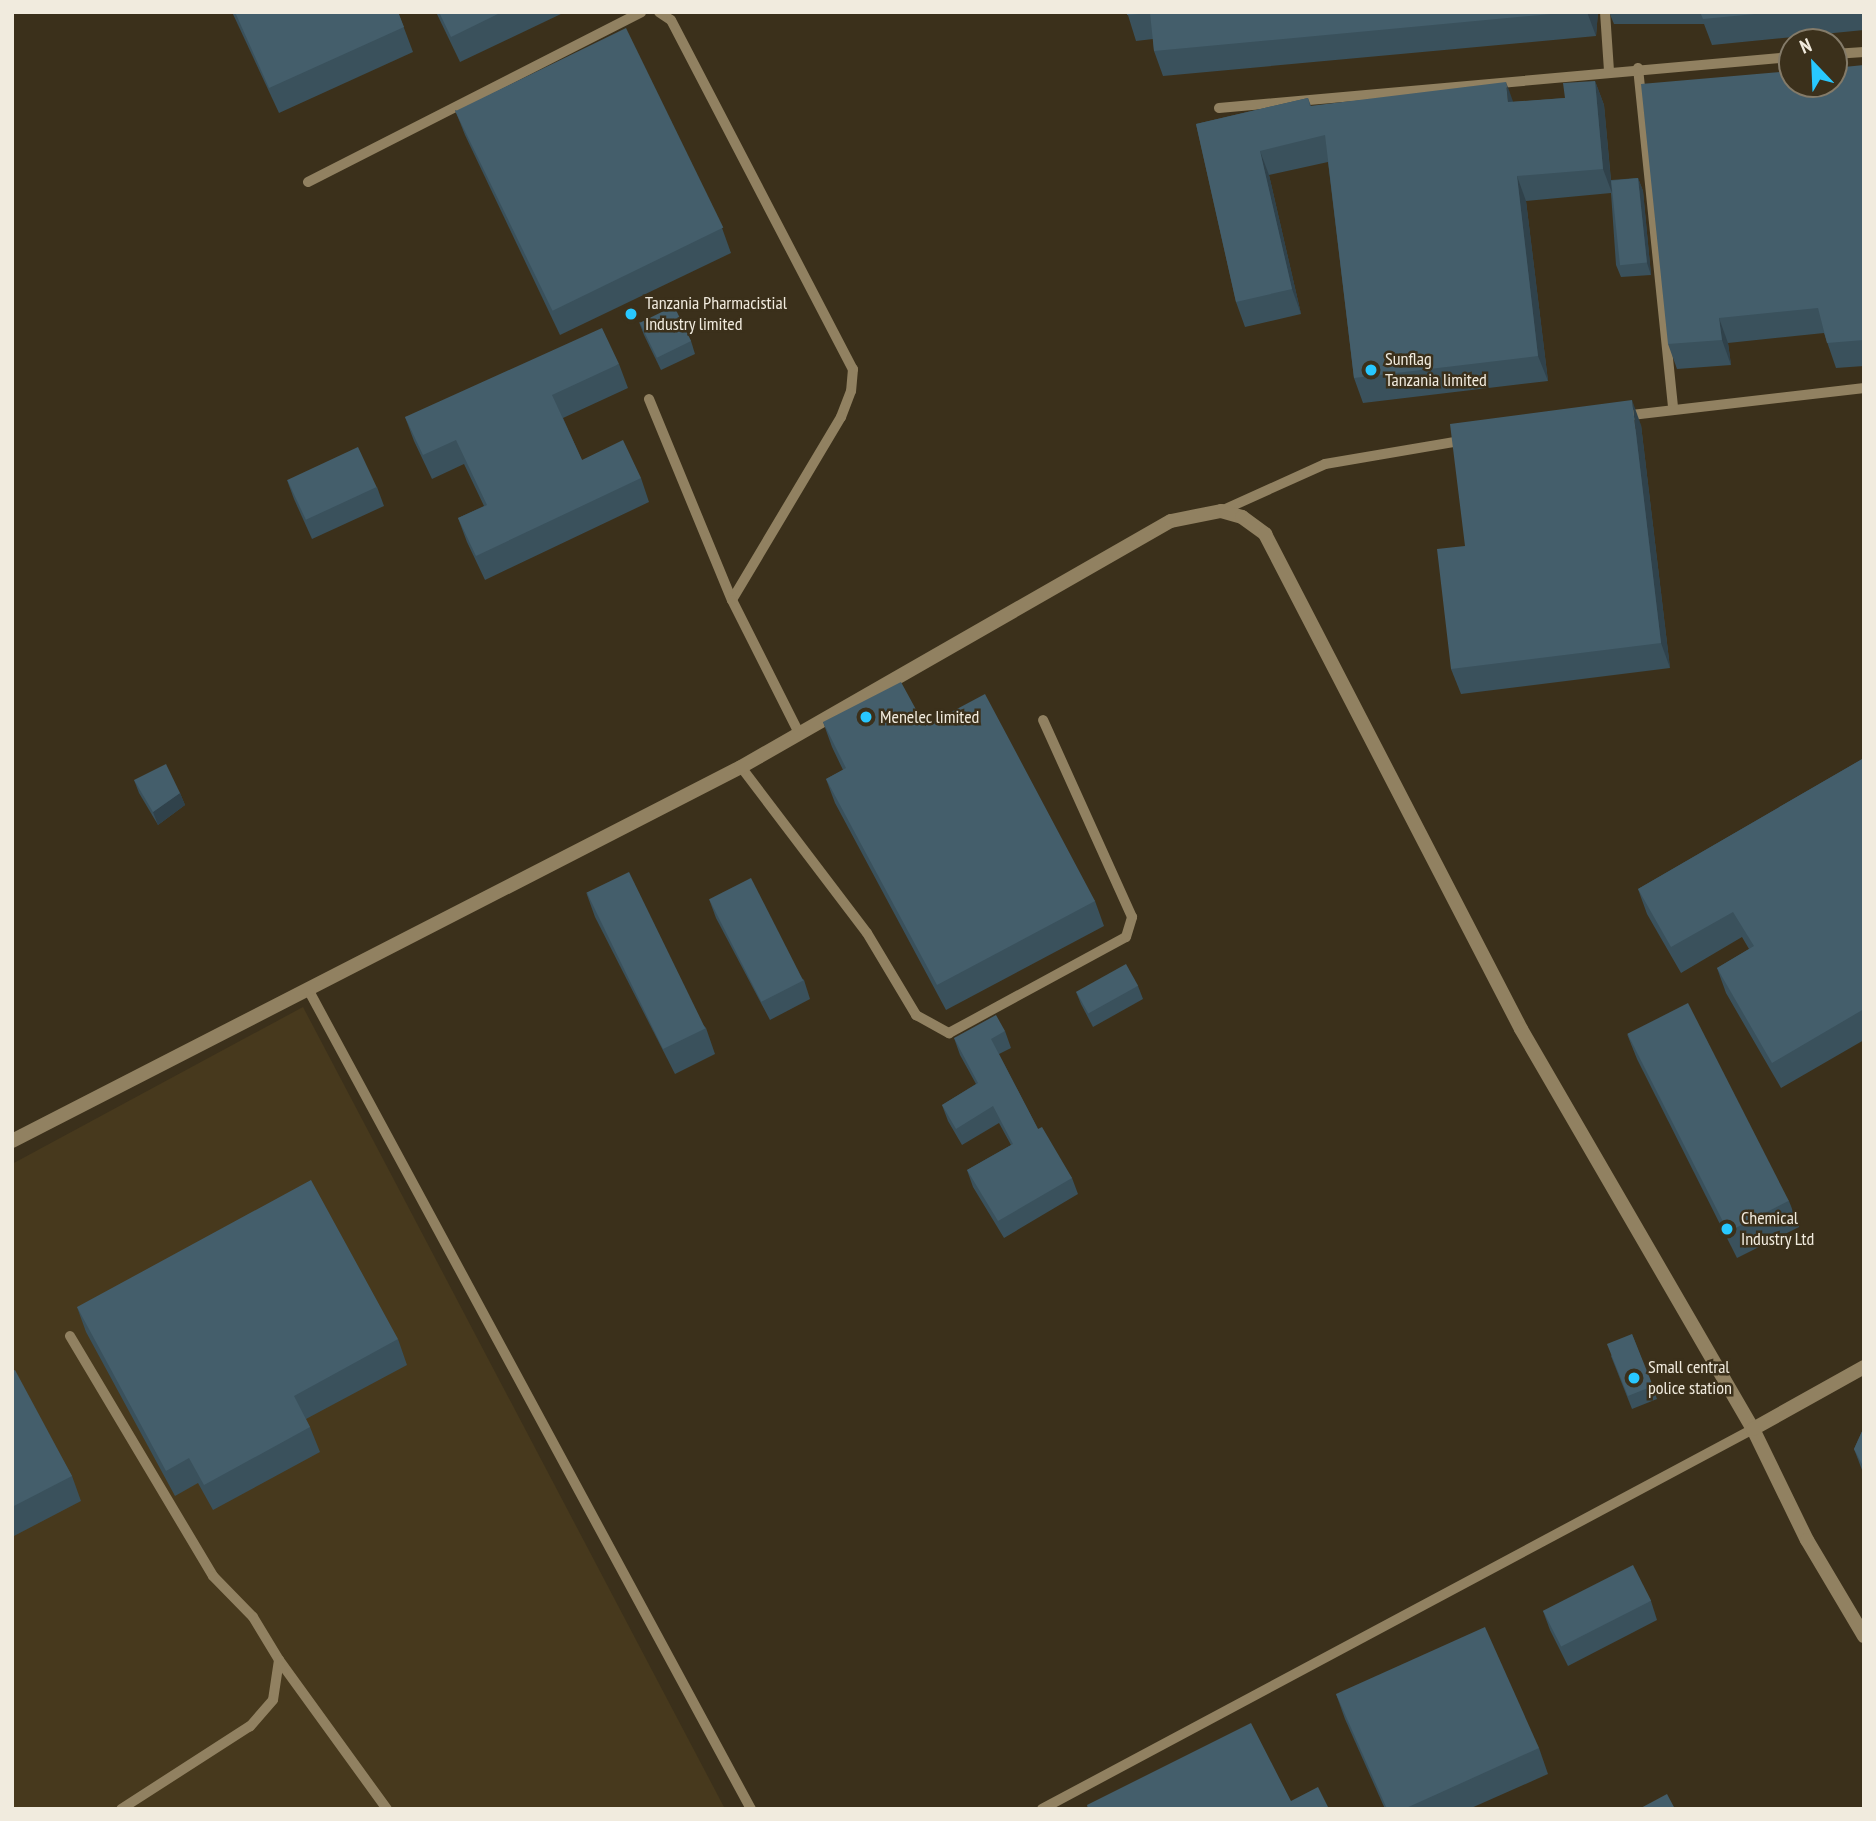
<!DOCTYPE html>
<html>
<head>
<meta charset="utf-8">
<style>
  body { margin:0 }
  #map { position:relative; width:1876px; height:1821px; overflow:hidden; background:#3b301b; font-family:"PT Sans Narrow",sans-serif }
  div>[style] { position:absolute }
  .built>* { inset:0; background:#47391d }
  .lane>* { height:10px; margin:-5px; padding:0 5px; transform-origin:5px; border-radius:5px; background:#918161 }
  .street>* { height:14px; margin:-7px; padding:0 7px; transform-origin:7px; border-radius:7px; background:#918161 }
  .wall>* { inset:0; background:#3a515c }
  .shaded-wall>* { inset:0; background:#30424b }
  .building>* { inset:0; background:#445e6b; transform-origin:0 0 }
  .dots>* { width:19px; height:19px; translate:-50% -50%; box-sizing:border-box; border:4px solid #3b301b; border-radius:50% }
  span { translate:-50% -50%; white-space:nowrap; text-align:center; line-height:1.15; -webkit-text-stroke:5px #3b301b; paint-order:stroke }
  .poi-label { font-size:18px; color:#f1ebde }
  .left { translate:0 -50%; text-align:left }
  .frame { position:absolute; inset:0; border:14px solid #f1ebde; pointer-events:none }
  .north { position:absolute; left:1778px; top:28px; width:70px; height:70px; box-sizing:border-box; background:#3b301b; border:2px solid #847b69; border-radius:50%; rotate:337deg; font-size:19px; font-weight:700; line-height:28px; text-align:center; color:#f1ebde }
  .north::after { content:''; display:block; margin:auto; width:24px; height:32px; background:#28c8ff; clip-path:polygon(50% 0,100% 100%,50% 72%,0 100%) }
</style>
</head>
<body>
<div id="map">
  <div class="built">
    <i style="clip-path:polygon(303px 1007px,725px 1809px,12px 1809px,12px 1164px)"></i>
  </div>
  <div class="lane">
    <i style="left:659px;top:12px;width:14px;rotate:34deg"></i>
    <i style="left:671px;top:20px;width:394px;rotate:62.5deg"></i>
    <i style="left:853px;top:369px;width:22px;rotate:95deg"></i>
    <i style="left:851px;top:391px;width:28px;rotate:111deg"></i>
    <i style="left:841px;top:417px;width:213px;rotate:120.8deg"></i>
    <i style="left:1605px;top:12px;width:59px;rotate:86.1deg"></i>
    <i style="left:1834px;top:54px;width:30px;rotate:-4deg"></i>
    <i style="left:1638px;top:68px;width:342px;rotate:84.1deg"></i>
    <i style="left:1219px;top:108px;width:575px;rotate:-5.09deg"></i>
    <i style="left:308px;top:182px;width:374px;rotate:-27deg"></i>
    <i style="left:649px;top:399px;width:217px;rotate:67.6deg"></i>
    <i style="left:732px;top:600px;width:149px;rotate:63.3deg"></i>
    <i style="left:1623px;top:416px;width:243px;rotate:-6.6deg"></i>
    <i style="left:1221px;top:511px;width:114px;rotate:-24.3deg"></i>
    <i style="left:1325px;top:464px;width:142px;rotate:-9.7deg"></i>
    <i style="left:741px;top:767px;width:208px;rotate:52.8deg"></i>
    <i style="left:867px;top:933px;width:96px;rotate:59.1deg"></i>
    <i style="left:916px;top:1015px;width:38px;rotate:29deg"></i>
    <i style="left:949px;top:1033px;width:201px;rotate:-28.5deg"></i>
    <i style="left:1126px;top:937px;width:21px;rotate:-73deg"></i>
    <i style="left:1132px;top:917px;width:216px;rotate:-114.3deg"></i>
    <i style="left:309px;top:991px;width:930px;rotate:61.62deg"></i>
    <i style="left:70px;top:1336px;width:279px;rotate:59.2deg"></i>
    <i style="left:213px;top:1576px;width:57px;rotate:45.7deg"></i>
    <i style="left:253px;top:1617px;width:50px;rotate:58.8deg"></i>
    <i style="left:279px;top:1660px;width:40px;rotate:98.5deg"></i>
    <i style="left:273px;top:1700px;width:35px;rotate:131deg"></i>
    <i style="left:250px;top:1726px;width:153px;rotate:147.2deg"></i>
    <i style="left:279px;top:1660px;width:184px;rotate:54.1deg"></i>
    <i style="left:1042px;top:1809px;width:806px;rotate:-28.12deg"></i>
  </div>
  <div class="street">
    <i style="left:12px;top:1141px;width:819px;rotate:-27.16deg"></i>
    <i style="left:741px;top:767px;width:495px;rotate:-29.8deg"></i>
    <i style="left:1171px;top:521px;width:51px;rotate:-11.3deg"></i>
    <i style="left:1221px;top:511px;width:22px;rotate:16deg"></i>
    <i style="left:1242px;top:517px;width:29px;rotate:36deg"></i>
    <i style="left:1265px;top:534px;width:557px;rotate:62.65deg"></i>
    <i style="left:1521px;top:1029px;width:462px;rotate:59.9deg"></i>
    <i style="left:1753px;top:1429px;width:123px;rotate:64.1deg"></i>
    <i style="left:1807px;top:1540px;width:112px;rotate:59.3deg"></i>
    <i style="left:1753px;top:1429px;width:127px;rotate:-29.2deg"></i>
  </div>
  <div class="wall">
    <i style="clip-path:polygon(232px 12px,398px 12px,413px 52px,279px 113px)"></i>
    <i style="clip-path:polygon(436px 12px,563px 12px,563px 13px,460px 62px)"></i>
    <i style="clip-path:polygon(1127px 12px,1598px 12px,1596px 36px,1163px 76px,1154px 51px,1153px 39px,1136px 41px)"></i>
    <i style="clip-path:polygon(1609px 12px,1864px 12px,1864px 30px,1712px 45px,1704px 24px,1614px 24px)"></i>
    <i style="clip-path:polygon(1864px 65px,1864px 366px,1836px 368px,1824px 333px,1728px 343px,1731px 365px,1677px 369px,1668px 344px)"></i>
    <i style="clip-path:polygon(1595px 81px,1604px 105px,1611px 180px,1638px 178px,1643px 191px,1651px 275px,1621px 277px,1616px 265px,1611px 193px,1526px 201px,1548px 381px,1363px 403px,1354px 378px,1328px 162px,1269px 175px,1301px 314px,1245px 327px,1236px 302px,1196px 124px,1308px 98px,1311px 106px,1513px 102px,1565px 98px)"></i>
    <i style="clip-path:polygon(455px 110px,722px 228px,731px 253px,560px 335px,465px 135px)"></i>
    <i style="clip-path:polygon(639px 322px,691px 341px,695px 354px,661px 370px,644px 335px)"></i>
    <i style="clip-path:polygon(619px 364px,628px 388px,563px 418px,582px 460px,641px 478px,649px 502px,485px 580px,467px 542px,458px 518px,484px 506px,464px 464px,432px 479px,414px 441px,405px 417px)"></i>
    <i style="clip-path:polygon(1641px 425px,1670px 668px,1461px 694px,1451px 669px,1465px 546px)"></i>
    <i style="clip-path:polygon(287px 480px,377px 487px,384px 506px,312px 539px,294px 499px)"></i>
    <i style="clip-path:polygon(823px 722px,925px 726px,1095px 901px,1104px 926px,946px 1010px,835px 803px,826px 779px,843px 770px,832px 747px)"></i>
    <i style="clip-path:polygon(1864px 758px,1864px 1040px,1781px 1088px,1726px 993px,1717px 968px,1749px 949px,1742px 937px,1681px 973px,1647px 914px,1638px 889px)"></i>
    <i style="clip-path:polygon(134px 780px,180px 793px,185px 805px,158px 825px,139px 793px)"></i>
    <i style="clip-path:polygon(586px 892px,706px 1028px,715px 1054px,675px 1074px,595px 917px)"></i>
    <i style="clip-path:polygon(709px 899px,804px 980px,810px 999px,770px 1020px,716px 918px)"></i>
    <i style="clip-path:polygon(1138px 986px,1143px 999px,1093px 1027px,1081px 1004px,1076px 992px)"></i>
    <i style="clip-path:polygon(1005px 1031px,1011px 1048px,999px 1054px,1038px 1129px,1072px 1178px,1078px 1194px,1004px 1238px,973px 1187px,967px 1170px,1011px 1145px,999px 1123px,962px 1145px,948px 1121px,942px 1105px,976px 1084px,960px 1055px,954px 1038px)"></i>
    <i style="clip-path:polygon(1627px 1034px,1789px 1201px,1799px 1227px,1737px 1258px,1637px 1059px)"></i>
    <i style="clip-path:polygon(77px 1307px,398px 1339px,407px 1365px,306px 1419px,310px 1427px,320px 1452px,213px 1510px,198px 1483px,175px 1496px,86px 1332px)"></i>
    <i style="clip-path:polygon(1632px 1334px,1657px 1399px,1632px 1409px,1611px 1356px)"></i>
    <i style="clip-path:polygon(12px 1371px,72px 1476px,81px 1501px,12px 1537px)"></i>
    <i style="clip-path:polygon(1864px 1427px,1864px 1475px,1854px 1449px)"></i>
    <i style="clip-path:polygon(1651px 1601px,1657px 1620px,1568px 1666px,1550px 1630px,1543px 1611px)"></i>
    <i style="clip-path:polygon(1336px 1694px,1539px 1748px,1548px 1774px,1469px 1809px,1385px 1809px,1345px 1719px)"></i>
  </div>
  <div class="shaded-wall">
    <i style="clip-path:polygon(1587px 12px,1598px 12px,1596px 36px)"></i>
    <i style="clip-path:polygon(1595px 81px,1604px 105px,1612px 193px,1603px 169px)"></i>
    <i style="clip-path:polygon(1506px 82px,1515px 107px,1508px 102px)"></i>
    <i style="clip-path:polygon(1260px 151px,1269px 175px,1301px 314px,1292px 289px)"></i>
    <i style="clip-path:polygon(1517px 176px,1526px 201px,1548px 381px,1538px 356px)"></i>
    <i style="clip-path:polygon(1638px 178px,1643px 191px,1651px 275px,1647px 263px)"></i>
    <i style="clip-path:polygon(1719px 318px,1728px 343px,1731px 365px,1722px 340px)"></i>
    <i style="clip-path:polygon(1632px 400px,1641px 425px,1670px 668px,1661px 643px)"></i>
    <i style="clip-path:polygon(180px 793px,185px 805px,158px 825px,153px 812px)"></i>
  </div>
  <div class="building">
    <i style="clip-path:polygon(235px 12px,398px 12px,404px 27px,269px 88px)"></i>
    <i style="clip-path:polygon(439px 12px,502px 12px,451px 37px)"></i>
    <i style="clip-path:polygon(1127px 12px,1573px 12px,1154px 51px,1150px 13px,1127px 15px)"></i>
    <i style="clip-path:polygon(1700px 12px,1776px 12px,1703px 19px)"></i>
    <i style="left:626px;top:28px;width:222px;height:190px;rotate:64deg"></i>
    <i style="clip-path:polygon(1864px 65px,1864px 340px,1827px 343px,1818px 308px,1719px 318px,1722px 340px,1668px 344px,1641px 84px,1792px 71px,1792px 84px,1834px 84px,1834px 68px)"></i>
    <i style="clip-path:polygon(1595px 81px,1603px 169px,1517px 176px,1538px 356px,1354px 378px,1325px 135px,1260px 151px,1292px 289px,1236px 302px,1196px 124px,1308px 98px,1310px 106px,1506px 82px,1508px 102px,1565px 98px,1563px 83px)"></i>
    <i style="left:1638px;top:178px;width:85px;height:27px;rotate:84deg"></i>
    <i style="left:674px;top:306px;width:39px;height:38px;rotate:64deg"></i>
    <i style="clip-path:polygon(602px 328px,619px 364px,552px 395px,582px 460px,623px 440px,641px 478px,476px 556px,458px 518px,487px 505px,456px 440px,423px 455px,405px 417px)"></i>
    <i style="clip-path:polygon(1632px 400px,1661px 643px,1451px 669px,1437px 549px,1465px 546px,1450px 424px)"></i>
    <i style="left:358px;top:447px;width:44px;height:78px;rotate:65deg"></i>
    <i style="clip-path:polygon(901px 682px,925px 726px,985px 694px,1095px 901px,937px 985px,826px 779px,846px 768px,823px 722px)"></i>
    <i style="clip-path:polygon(1864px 758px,1864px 1009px,1772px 1063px,1717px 968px,1754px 946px,1733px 912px,1671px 947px,1638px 889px)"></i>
    <i style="clip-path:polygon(166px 764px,180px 793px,153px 812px,134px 780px)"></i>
    <i style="left:629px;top:872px;width:174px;height:47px;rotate:64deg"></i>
    <i style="left:751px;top:878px;width:115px;height:47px;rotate:63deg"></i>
    <i style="left:1126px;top:964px;width:25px;height:57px;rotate:61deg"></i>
    <i style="left:1688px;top:1003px;width:222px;height:68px;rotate:63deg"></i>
    <i style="clip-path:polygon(996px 1015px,1005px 1031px,991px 1039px,1038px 1129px,1042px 1127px,1072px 1178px,998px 1221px,967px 1170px,1013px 1144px,993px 1106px,956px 1129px,942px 1105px,978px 1083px,954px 1038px)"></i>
    <i style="clip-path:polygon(311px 1180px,398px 1339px,294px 1396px,310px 1427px,204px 1485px,189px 1458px,166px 1471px,77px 1307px)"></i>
    <i style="left:1632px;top:1334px;width:56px;height:27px;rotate:68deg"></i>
    <i style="clip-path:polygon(15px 1370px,72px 1476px,12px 1507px,12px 1371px)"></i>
    <i style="clip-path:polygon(1864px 1427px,1864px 1468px,1854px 1449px)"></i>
    <i style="left:1633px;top:1565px;width:40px;height:101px;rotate:63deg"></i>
    <i style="clip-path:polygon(1485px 1627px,1539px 1748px,1404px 1809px,1387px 1809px,1336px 1694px)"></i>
    <i style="clip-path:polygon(1251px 1723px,1291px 1801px,1318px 1787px,1329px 1809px,1088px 1809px,1087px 1805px)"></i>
    <i style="clip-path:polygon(1667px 1794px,1675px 1809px,1639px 1809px)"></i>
  </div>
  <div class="dots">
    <i style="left:631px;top:314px;background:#28c8ff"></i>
    <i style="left:1371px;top:370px;background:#28c8ff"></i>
    <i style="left:866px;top:717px;background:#28c8ff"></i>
    <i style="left:1727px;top:1229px;background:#28c8ff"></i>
    <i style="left:1634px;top:1378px;background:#28c8ff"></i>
  </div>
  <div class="poi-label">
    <span class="left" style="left:645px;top:314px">Tanzania Pharmacistial<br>Industry limited</span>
    <span class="left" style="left:1385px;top:370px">Sunflag<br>Tanzania limited</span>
    <span class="left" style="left:880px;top:717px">Menelec limited</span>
    <span class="left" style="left:1741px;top:1229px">Chemical<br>Industry Ltd</span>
    <span class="left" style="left:1648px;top:1378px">Small central<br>police station</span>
  </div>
  <div class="frame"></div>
  <div class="north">N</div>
</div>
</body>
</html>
